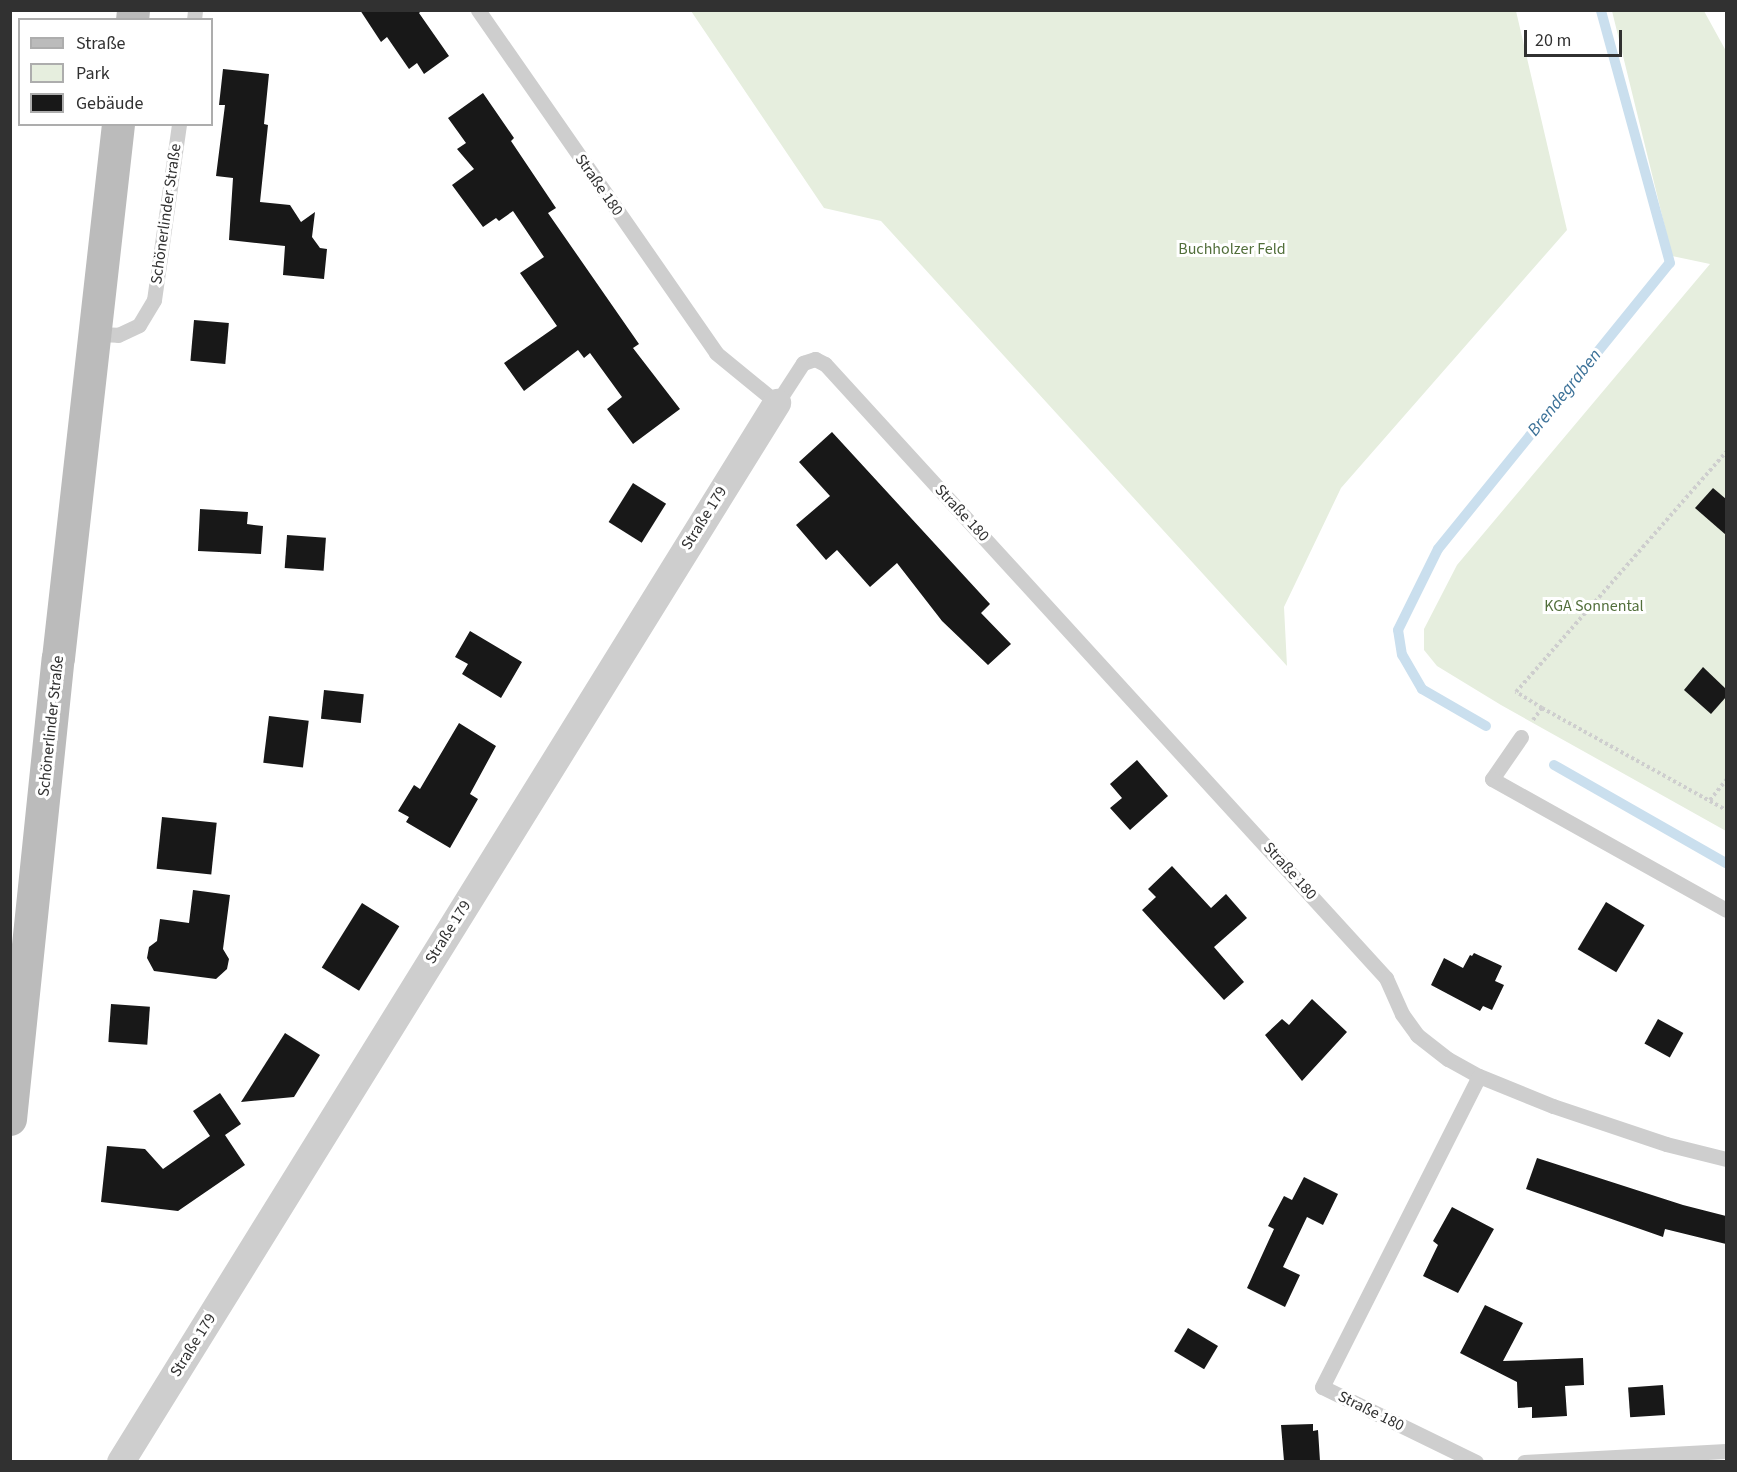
<!DOCTYPE html>
<html>
<head>
<meta charset="utf-8">
<style>
  body { margin:0 }
  #map { position:relative; width:1737px; height:1472px; overflow:hidden; background:#fff; font-family:"Source Sans 3",sans-serif }
  div>[style] { position:absolute }
  .green>* { inset:0; background:#e6eede }
  .stream>* { height:10px; margin:-5px; padding:0 5px; transform-origin:5px; border-radius:5px; background:#cadfee }
  .building>* { inset:0; background:#181818; transform-origin:0 0 }
  .path>* { height:4px; margin-top:-2px; transform-origin:0; background:repeating-linear-gradient(90deg,#cecece 0 3px,transparent 0 6px) }
  .service>* { height:15px; margin:-7.5px; padding:0 7.5px; transform-origin:7.5px; border-radius:7.5px; background:#cecece }
  .minor>* { height:28px; margin:-14px; padding:0 14px; transform-origin:14px; border-radius:14px; background:#cecece }
  .secondary>* { height:33px; margin:-16.5px; padding:0 16.5px; transform-origin:16.5px; border-radius:16.5px; background:#bbb }
  span { translate:-50% -50%; white-space:nowrap; text-align:center; line-height:1.15; -webkit-text-stroke:6px #fff; paint-order:stroke }
  .street-label { font-size:16px; color:#313131 }
  .park-label { font-size:16px; color:#526f3b }
  .water-label { font-size:18px; color:#3a7097; font-style:italic }
  .frame { position:absolute; inset:0; border:12px solid #313131; pointer-events:none }
  .legend { position:absolute; left:18px; top:18px; width:195px; height:108px; box-sizing:border-box; background:#fff; border:2px solid #adadad; margin:0; padding:8px 10px; list-style:none; font-size:18px; color:#313131 }
  .legend li { display:flex; align-items:center; gap:12px; height:30px }
  .legend b { width:30px; border:2px solid #adadad }
  .scale { position:absolute; left:1524px; top:30px; width:98px; height:27px; box-sizing:border-box; border:3px solid #313131; border-top:0; padding-left:8px; font-size:18px; line-height:21px; white-space:nowrap; color:#313131; -webkit-text-stroke:4px #fff; paint-order:stroke }
</style>
</head>
<body>
<div id="map">
  <div class="green">
    <i style="clip-path:polygon(691px 11px,1516px 11px,1567px 230px,1341px 488px,1284px 607px,1287px 666px,881px 221px,824px 208px)"></i>
    <i style="clip-path:polygon(1612px 11px,1704px 11px,1726px 51px,1726px 831px,1501px 705px,1437px 666px,1424px 650px,1424px 629px,1457px 565px,1710px 264px,1672px 256px)"></i>
  </div>
  <div class="stream">
    <i style="left:1486px;top:726px;width:74px;rotate:-150deg"></i>
    <i style="left:1422px;top:689px;width:39px;rotate:-120deg"></i>
    <i style="left:1402px;top:655px;width:25px;rotate:-99deg"></i>
    <i style="left:1398px;top:630px;width:90px;rotate:-63.7deg"></i>
    <i style="left:1438px;top:549px;width:368px;rotate:-51deg"></i>
    <i style="left:1670px;top:263px;width:262px;rotate:-105.3deg"></i>
    <i style="left:1554px;top:765px;width:198px;rotate:29.7deg"></i>
  </div>
  <div class="building">
    <i style="clip-path:polygon(360px 10px,422px 10px,419px 13px,449px 56px,424px 74px,417px 63px,409px 69px,387px 37px,381px 42px)"></i>
    <i style="clip-path:polygon(223px 69px,269px 74px,264px 124px,268px 125px,260px 202px,290px 205px,301px 222px,315px 212px,312px 237px,320px 248px,327px 249px,324px 279px,283px 275px,285px 246px,229px 240px,233px 178px,216px 176px,225px 105px,219px 105px)"></i>
    <i style="clip-path:polygon(483px 93px,514px 138px,511px 141px,556px 208px,548px 213px,639px 344px,633px 348px,680px 409px,633px 444px,607px 409px,622px 397px,590px 353px,584px 358px,578px 350px,524px 391px,504px 363px,557px 326px,520px 273px,544px 257px,513px 211px,499px 221px,496px 218px,483px 227px,452px 185px,474px 169px,457px 149px,466px 143px,448px 118px)"></i>
    <i style="left:194px;top:320px;width:35px;height:41px;rotate:5deg"></i>
    <i style="clip-path:polygon(832px 432px,990px 604px,981px 613px,1011px 644px,988px 665px,942px 621px,897px 563px,870px 587px,837px 550px,826px 560px,796px 525px,830px 496px,799px 462px)"></i>
    <i style="left:633px;top:483px;width:39px;height:46px;rotate:32deg"></i>
    <i style="clip-path:polygon(1713px 488px,1726px 499px,1726px 535px,1695px 508px)"></i>
    <i style="clip-path:polygon(200px 509px,248px 512px,247px 524px,263px 526px,261px 554px,198px 551px)"></i>
    <i style="left:287px;top:535px;width:39px;height:33px;rotate:4deg"></i>
    <i style="clip-path:polygon(470px 631px,522px 662px,501px 698px,462px 674px,468px 664px,455px 657px)"></i>
    <i style="clip-path:polygon(1703px 667px,1726px 689px,1726px 697px,1711px 714px,1684px 690px)"></i>
    <i style="left:324px;top:690px;width:40px;height:29px;rotate:6deg"></i>
    <i style="left:269px;top:716px;width:40px;height:47px;rotate:7deg"></i>
    <i style="clip-path:polygon(459px 723px,496px 746px,470px 794px,478px 799px,450px 848px,406px 822px,409px 817px,398px 811px,414px 785px,420px 789px)"></i>
    <i style="clip-path:polygon(1137px 760px,1168px 796px,1130px 830px,1110px 808px,1122px 798px,1110px 784px)"></i>
    <i style="left:162px;top:817px;width:55px;height:52px;rotate:6deg"></i>
    <i style="clip-path:polygon(1172px 866px,1211px 908px,1226px 894px,1247px 918px,1214px 947px,1244px 982px,1224px 1000px,1142px 910px,1156px 897px,1148px 889px)"></i>
    <i style="clip-path:polygon(193px 890px,230px 895px,223px 949px,229px 959px,227px 969px,216px 979px,154px 971px,147px 958px,149px 947px,157px 941px,160px 919px,189px 923px)"></i>
    <i style="left:1606px;top:902px;width:45px;height:55px;rotate:31deg"></i>
    <i style="left:362px;top:903px;width:44px;height:76px;rotate:32deg"></i>
    <i style="clip-path:polygon(1474px 953px,1502px 966px,1495px 981px,1504px 985px,1492px 1010px,1483px 1006px,1480px 1011px,1431px 985px,1444px 958px,1463px 968px,1470px 955px,1472px 956px)"></i>
    <i style="clip-path:polygon(1312px 999px,1347px 1032px,1302px 1081px,1265px 1035px,1282px 1019px,1289px 1025px)"></i>
    <i style="left:111px;top:1004px;width:39px;height:38px;rotate:4deg"></i>
    <i style="left:1658px;top:1019px;width:29px;height:28px;rotate:29deg"></i>
    <i style="clip-path:polygon(285px 1033px,320px 1055px,294px 1097px,241px 1102px)"></i>
    <i style="clip-path:polygon(220px 1093px,241px 1124px,225px 1135px,245px 1165px,178px 1211px,101px 1202px,107px 1146px,145px 1149px,163px 1169px,210px 1136px,193px 1111px)"></i>
    <i style="clip-path:polygon(1537px 1158px,1683px 1205px,1726px 1216px,1726px 1244px,1665px 1229px,1663px 1237px,1526px 1189px)"></i>
    <i style="clip-path:polygon(1304px 1177px,1338px 1194px,1323px 1225px,1307px 1217px,1283px 1267px,1300px 1275px,1285px 1307px,1247px 1288px,1274px 1229px,1268px 1226px,1284px 1196px,1292px 1200px)"></i>
    <i style="clip-path:polygon(1452px 1207px,1494px 1229px,1458px 1293px,1423px 1276px,1438px 1245px,1433px 1241px)"></i>
    <i style="clip-path:polygon(1485px 1305px,1523px 1323px,1503px 1361px,1583px 1358px,1584px 1385px,1565px 1386px,1567px 1416px,1532px 1418px,1532px 1407px,1518px 1408px,1517px 1382px,1460px 1353px)"></i>
    <i style="left:1188px;top:1328px;width:35px;height:27px;rotate:31deg"></i>
    <i style="left:1663px;top:1385px;width:30px;height:35px;rotate:86deg"></i>
    <i style="clip-path:polygon(1313px 1424px,1313px 1431px,1318px 1430px,1320px 1461px,1284px 1461px,1281px 1425px)"></i>
  </div>
  <div class="path">
    <i style="left:1542px;top:708px;width:31px;rotate:-148deg"></i>
    <i style="left:1516px;top:692px;width:319px;rotate:-48.8deg"></i>
    <i style="left:1533px;top:720px;width:15px;rotate:-53deg"></i>
    <i style="left:1542px;top:708px;width:210px;rotate:29deg"></i>
    <i style="left:1710px;top:800px;width:26px;rotate:-51deg"></i>
  </div>
  <div class="service">
    <i style="left:478px;top:10px;width:417px;rotate:55.2deg"></i>
    <i style="left:716px;top:353px;width:79px;rotate:39.3deg"></i>
    <i style="left:777px;top:403px;width:48px;rotate:-57deg"></i>
    <i style="left:803px;top:363px;width:13px;rotate:-18deg"></i>
    <i style="left:815px;top:359px;width:11px;rotate:27deg"></i>
    <i style="left:825px;top:364px;width:832px;rotate:47.58deg"></i>
    <i style="left:1386px;top:978px;width:39px;rotate:66deg"></i>
    <i style="left:1402px;top:1014px;width:26px;rotate:54deg"></i>
    <i style="left:1417px;top:1035px;width:39px;rotate:38deg"></i>
    <i style="left:1448px;top:1059px;width:35px;rotate:29deg"></i>
    <i style="left:1479px;top:1076px;width:80px;rotate:22.1deg"></i>
    <i style="left:1553px;top:1106px;width:119px;rotate:18.6deg"></i>
    <i style="left:1666px;top:1144px;width:62px;rotate:14deg"></i>
    <i style="left:194px;top:20px;width:10px;rotate:-84deg"></i>
    <i style="left:94px;top:334px;width:24px;rotate:2deg"></i>
    <i style="left:118px;top:335px;width:23px;rotate:-25deg"></i>
    <i style="left:139px;top:325px;width:29px;rotate:-59deg"></i>
    <i style="left:154px;top:300px;width:178px;rotate:-81.9deg"></i>
    <i style="left:1521px;top:737px;width:51px;rotate:124.6deg"></i>
    <i style="left:1492px;top:779px;width:268px;rotate:29.2deg"></i>
    <i style="left:1476px;top:1462px;width:171px;rotate:-154deg"></i>
    <i style="left:1322px;top:1387px;width:348px;rotate:-63.2deg"></i>
    <i style="left:1524px;top:1462px;width:202px;rotate:-3.1deg"></i>
  </div>
  <div class="minor">
    <i style="left:121px;top:1462px;width:1246px;rotate:-58.22deg"></i>
  </div>
  <div class="secondary">
    <i style="left:132px;top:20px;width:10px;rotate:-84deg"></i>
    <i style="left:10px;top:1119px;width:463px;rotate:-84.1deg"></i>
    <i style="left:58px;top:658px;width:537px;rotate:-83.59deg"></i>
  </div>
  <div class="street-label">
    <span style="left:599px;top:185px;rotate:55deg">Straße 180</span>
    <span style="left:166px;top:214px;rotate:-82deg">Schönerlinder Straße</span>
    <span style="left:962px;top:513px;rotate:47deg">Straße 180</span>
    <span style="left:704px;top:518px;rotate:-58deg">Straße 179</span>
    <span style="left:51px;top:726px;rotate:-84deg">Schönerlinder Straße</span>
    <span style="left:1290px;top:871px;rotate:48deg">Straße 180</span>
    <span style="left:448px;top:932px;rotate:-58deg">Straße 179</span>
    <span style="left:193px;top:1345px;rotate:-58deg">Straße 179</span>
    <span style="left:1371px;top:1411px;rotate:26deg">Straße 180</span>
  </div>
  <div class="park-label">
    <span style="left:1232px;top:249px">Buchholzer Feld</span>
    <span style="left:1594px;top:606px">KGA Sonnental</span>
  </div>
  <div class="water-label">
    <span style="left:1565px;top:393px;rotate:-51deg">Brendegraben</span>
  </div>
  <div class="frame"></div>
  <ul class="legend">
  <li><b style="height:8px;background:#bbb"></b>Straße</li>
  <li><b style="height:16px;background:#e6eede"></b>Park</li>
  <li><b style="height:16px;background:#181818"></b>Gebäude</li>
  </ul>
  <div class="scale">20 m</div>
</div>
</body>
</html>
